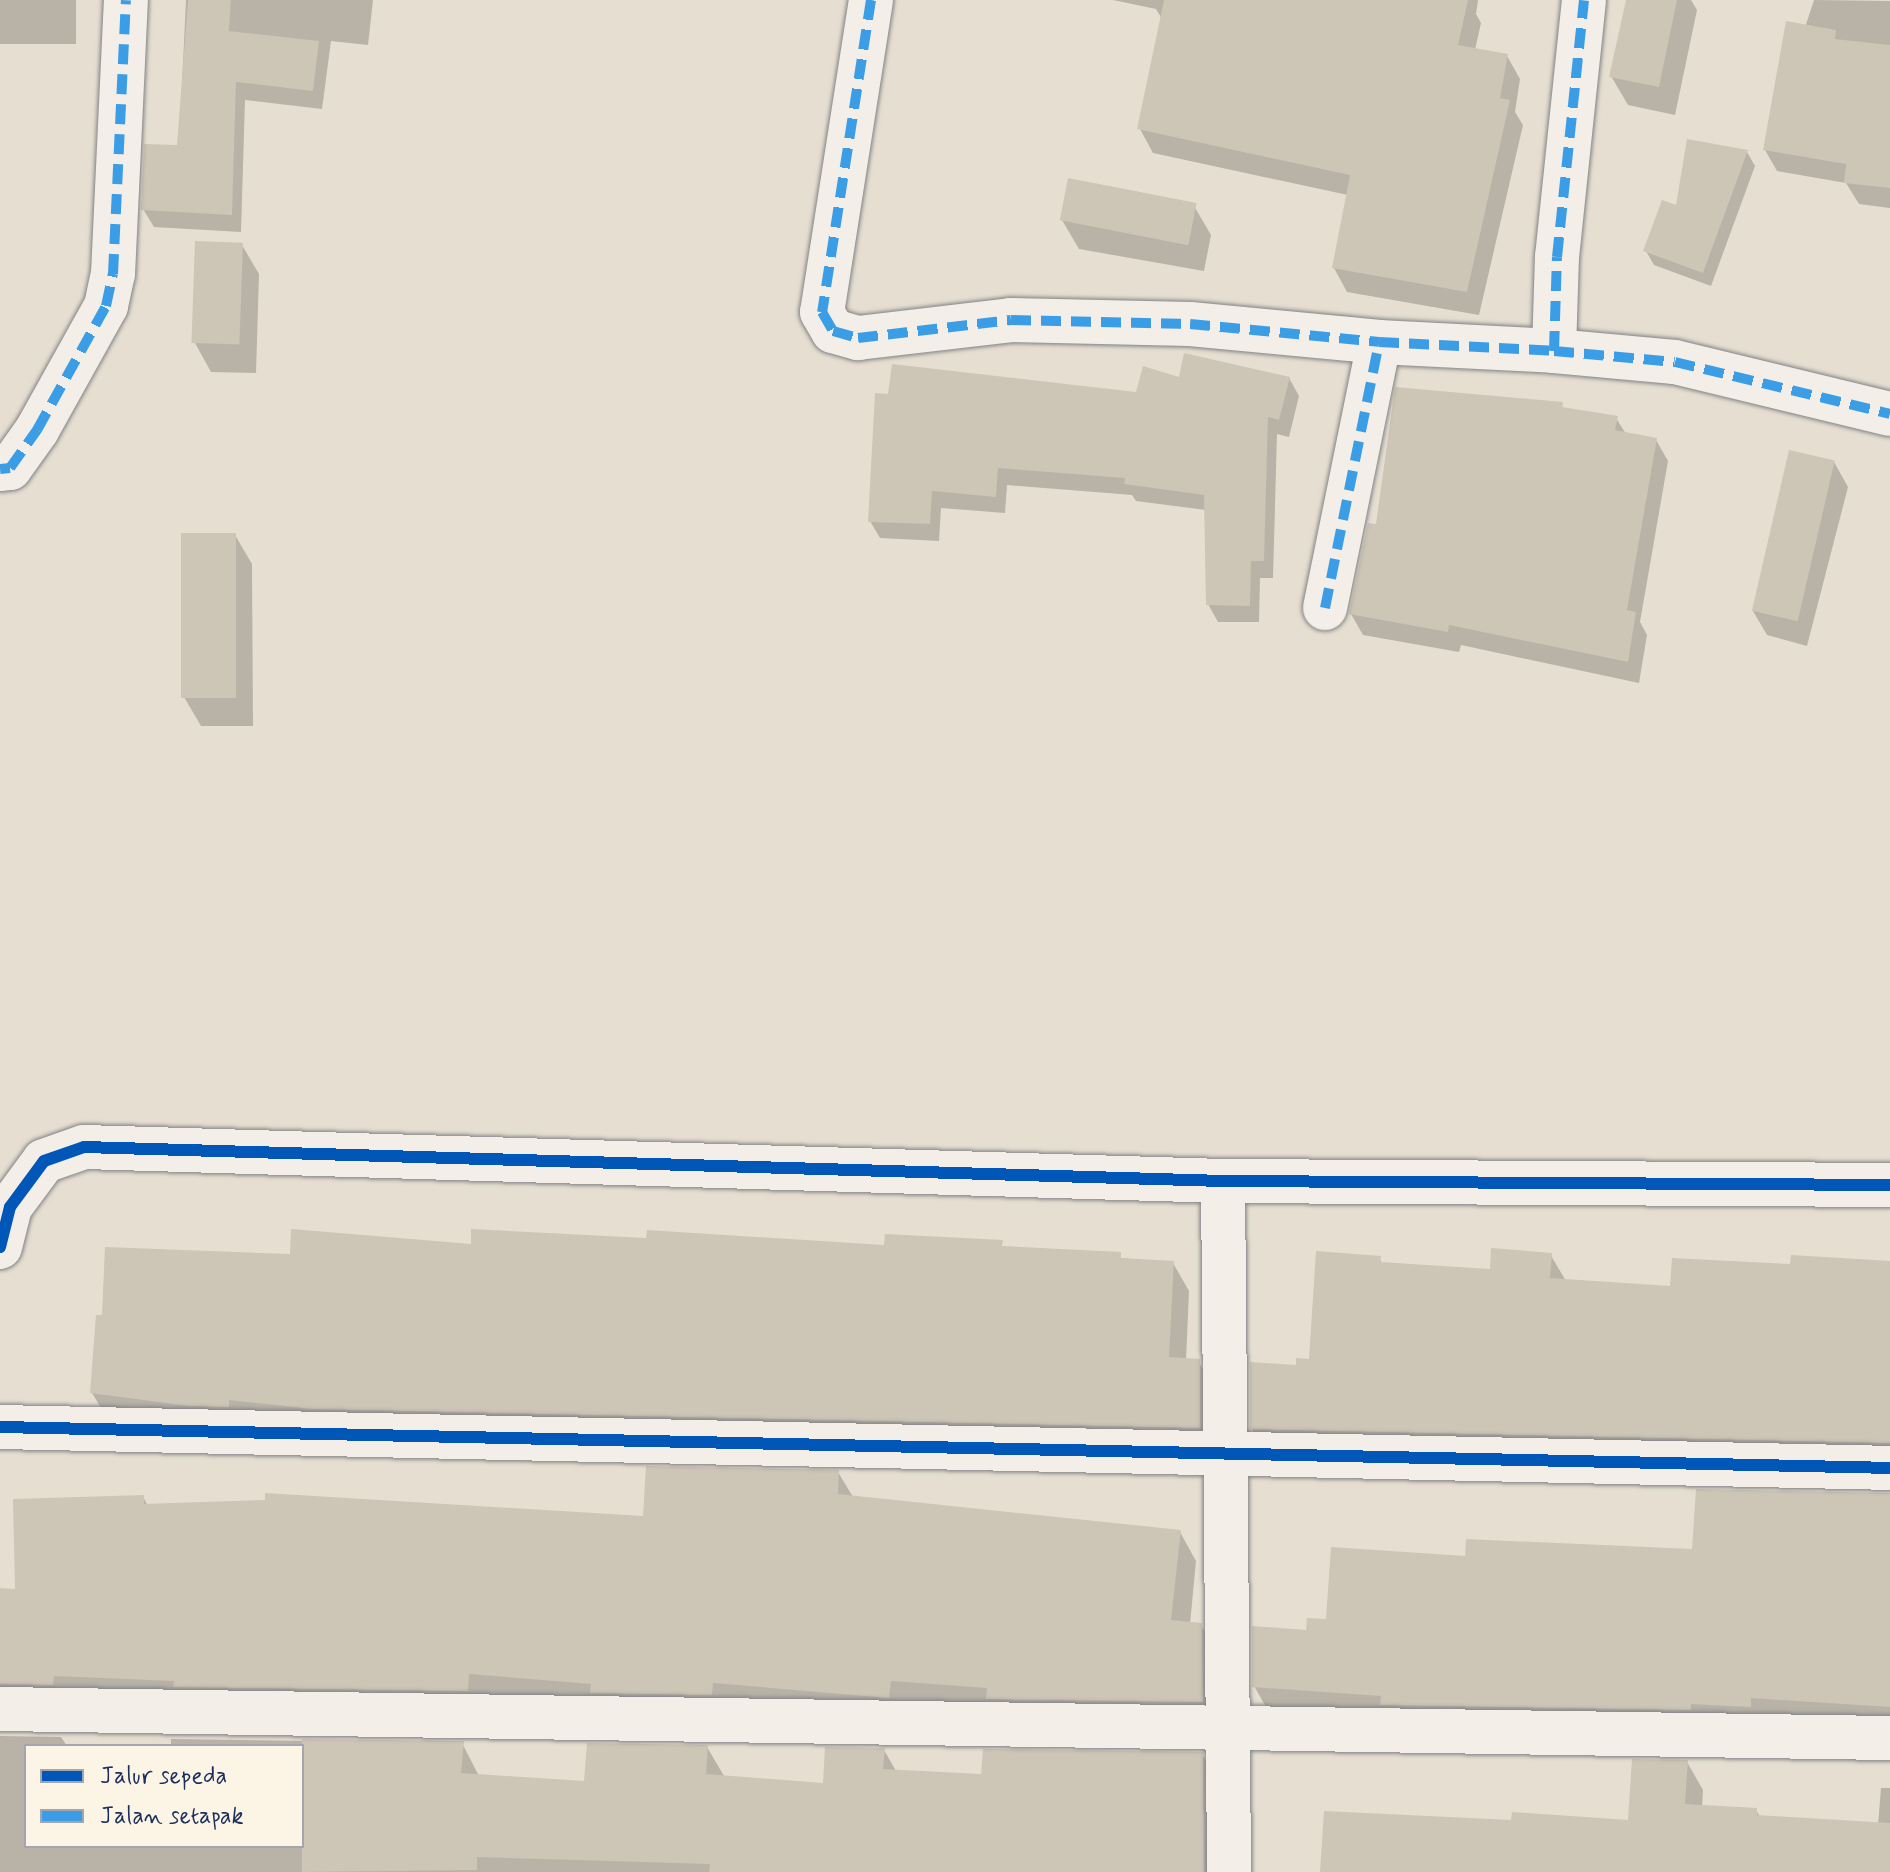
<!DOCTYPE html>
<html>
<head>
<meta charset="utf-8">
<style>
  body { margin:0 }
  #map { position:relative; width:1890px; height:1872px; overflow:hidden; background:#e6dfd1; font-family:Mynerve,sans-serif }
  div>[style] { position:absolute }
  .shadow>* { inset:0; background:#0003; transform-origin:0 0 }
  .building>* { inset:0; background:#cdc5b5; transform-origin:0 0 }
  .roads { filter:drop-shadow(0 0 2px #828386) drop-shadow(0 0 2px #828386) }
  .street>* { height:44px; margin:-22px; padding:0 22px; transform-origin:22px; border-radius:22px; background:#f3efe8 }
  .quiet>* { height:10px; margin-top:-5px; transform-origin:0; background:repeating-linear-gradient(90deg,#3b9de6 0 20px,transparent 0 30px) }
  .cycleway>* { height:12px; margin:-6px; padding:0 6px; transform-origin:6px; border-radius:6px; background:#0057b8 }
  span { translate:-50% -50%; white-space:nowrap; text-align:center; line-height:1.15; -webkit-text-stroke:8px #fcf5e5; paint-order:stroke }
  .legend { position:absolute; left:24px; top:1744px; width:280px; height:104px; box-sizing:border-box; background:#fcf5e5; border:2px solid #a2a6af; margin:0; padding:10px 14px; list-style:none; font-size:24px; color:#1b2f5e }
  .legend li { display:flex; align-items:center; gap:16px; height:40px }
  .legend b { width:40px; border:2px solid #a2a6af }
</style>
</head>
<body>
<div id="map">
  <div class="shadow">
    <i style="left:0;top:0;width:76px;height:44px"></i>
    <i style="clip-path:polygon(186px 0,373px 0,368px 45px,331px 41px,322px 109px,245px 100px,241px 232px,154px 227px,143px 209px,179px 147px)"></i>
    <i style="clip-path:polygon(1113px 0,1478px 0,1476px 14px,1481px 23px,1475px 50px,1507px 56px,1520px 79px,1515px 112px,1523px 125px,1479px 315px,1347px 292px,1334px 268px,1348px 195px,1153px 153px,1140px 129px,1162px 19px,1156px 9px)"></i>
    <i style="clip-path:polygon(1628px 0,1691px 0,1697px 10px,1675px 115px,1628px 105px,1611px 76px)"></i>
    <i style="clip-path:polygon(1814px 0,1890px 1px,1890px 208px,1859px 204px,1846px 183px,1777px 171px,1765px 150px)"></i>
    <i style="clip-path:polygon(1747px 152px,1755px 166px,1711px 286px,1654px 265px,1646px 251px,1678px 208px)"></i>
    <i style="clip-path:polygon(1194px 206px,1211px 235px,1204px 271px,1079px 249px,1062px 220px)"></i>
    <i style="clip-path:polygon(242px 245px,259px 274px,256px 373px,211px 372px,195px 343px)"></i>
    <i style="clip-path:polygon(1289px 378px,1299px 396px,1289px 437px,1277px 434px,1273px 578px,1260px 578px,1259px 622px,1218px 622px,1208px 604px,1206px 510px,1136px 501px,1132px 495px,1007px 485px,1005px 513px,941px 508px,939px 541px,880px 538px,870px 521px,877px 395px,1137px 394px,1180px 379px)"></i>
    <i style="clip-path:polygon(1561px 404px,1564px 409px,1616px 418px,1626px 434px,1656px 440px,1668px 461px,1640px 622px,1647px 635px,1639px 683px,1461px 645px,1459px 652px,1363px 635px,1351px 614px,1378px 526px)"></i>
    <i style="clip-path:polygon(1834px 462px,1848px 487px,1807px 646px,1767px 635px,1753px 611px)"></i>
    <i style="clip-path:polygon(235px 535px,252px 564px,253px 726px,201px 726px,184px 697px)"></i>
    <i style="clip-path:polygon(887px 1236px,1173px 1263px,1189px 1291px,1186px 1360px,1198px 1361px,1215px 1390px,1216px 1456px,109px 1421px,92px 1393px,292px 1256px,648px 1240px,886px 1248px)"></i>
    <i style="clip-path:polygon(1550px 1254px,1566px 1281px,1672px 1288px,1792px 1266px,1890px 1262px,1890px 1470px,1268px 1456px,1252px 1429px,1298px 1367px,1311px 1361px,1379px 1258px,1383px 1265px,1492px 1271px)"></i>
    <i style="clip-path:polygon(838px 1472px,853px 1497px,1180px 1532px,1196px 1561px,1190px 1624px,1201px 1625px,1217px 1654px,1218px 1731px,0 1721px,0 1590px,17px 1591px,143px 1497px,148px 1506px,645px 1518px)"></i>
    <i style="clip-path:polygon(1890px 1495px,1890px 1730px,1270px 1714px,1254px 1686px,1308px 1632px,1467px 1558px,1694px 1551px)"></i>
    <i style="clip-path:polygon(0 1736px,61px 1737px,67px 1746px,26px 1746px,26px 1846px,302px 1846px,302px 1746px,171px 1746px,171px 1739px,462px 1743px,479px 1776px,585px 1783px,707px 1747px,724px 1776px,824px 1786px,884px 1750px,896px 1771px,983px 1776px,1202px 1754px,1219px 1783px,1221px 1872px,0 1872px)"></i>
    <i style="clip-path:polygon(1687px 1762px,1703px 1790px,1702px 1807px,1756px 1810px,1760px 1817px,1878px 1825px,1881px 1788px,1890px 1788px,1890px 1872px,1322px 1872px,1513px 1822px,1630px 1822px)"></i>
  </div>
  <div class="building">
    <i style="clip-path:polygon(188px 0,231px 0,229px 31px,319px 41px,313px 91px,236px 82px,232px 215px,141px 210px,144px 144px,177px 145px)"></i>
    <i style="clip-path:polygon(1164px 0,1468px 0,1458px 45px,1508px 54px,1500px 98px,1510px 100px,1467px 292px,1332px 268px,1350px 175px,1137px 129px)"></i>
    <i style="clip-path:polygon(1626px 0,1677px 0,1659px 87px,1609px 77px)"></i>
    <i style="clip-path:polygon(1786px 21px,1836px 30px,1835px 39px,1890px 45px,1890px 188px,1844px 183px,1846px 164px,1763px 150px)"></i>
    <i style="clip-path:polygon(1687px 139px,1748px 150px,1703px 273px,1643px 251px,1662px 200px,1676px 205px)"></i>
    <i style="left:1068px;top:178px;width:131px;height:43px;rotate:11deg"></i>
    <i style="left:195px;top:241px;width:48px;height:102px;rotate:2deg"></i>
    <i style="clip-path:polygon(1184px 353px,1290px 377px,1279px 420px,1268px 417px,1264px 561px,1251px 561px,1250px 606px,1206px 605px,1204px 495px,1124px 484px,1125px 478px,998px 468px,996px 497px,932px 491px,930px 524px,868px 522px,875px 393px,888px 394px,892px 364px,1136px 392px,1143px 366px,1179px 377px)"></i>
    <i style="clip-path:polygon(1395px 387px,1563px 402px,1562px 407px,1618px 416px,1615px 430px,1657px 438px,1627px 610px,1636px 612px,1628px 662px,1449px 625px,1448px 632px,1349px 614px,1368px 523px,1376px 524px)"></i>
    <i style="left:1789px;top:450px;width:47px;height:165px;rotate:13deg"></i>
    <i style="left:181px;top:533px;width:55px;height:165px"></i>
    <i style="clip-path:polygon(291px 1229px,471px 1244px,471px 1229px,646px 1238px,647px 1230px,884px 1245px,885px 1234px,1003px 1240px,1002px 1246px,1121px 1252px,1121px 1258px,1174px 1261px,1169px 1357px,1200px 1359px,1200px 1428px,313px 1409px,229px 1400px,229px 1407px,189px 1406px,90px 1393px,96px 1315px,102px 1315px,105px 1247px,290px 1254px)"></i>
    <i style="clip-path:polygon(1491px 1248px,1552px 1253px,1550px 1278px,1670px 1286px,1672px 1258px,1790px 1264px,1791px 1255px,1890px 1261px,1890px 1443px,1250px 1429px,1250px 1362px,1296px 1365px,1296px 1358px,1309px 1359px,1316px 1251px,1381px 1256px,1380px 1262px,1490px 1269px)"></i>
    <i style="clip-path:polygon(646px 1466px,839px 1470px,838px 1494px,1181px 1530px,1171px 1620px,1202px 1623px,1203px 1702px,986px 1699px,987px 1688px,891px 1681px,889px 1698px,713px 1683px,712px 1695px,590px 1693px,591px 1684px,469px 1674px,468px 1691px,173px 1687px,174px 1681px,54px 1676px,53px 1685px,0 1684px,0 1588px,15px 1589px,13px 1499px,144px 1495px,144px 1504px,265px 1500px,265px 1493px,643px 1516px)"></i>
    <i style="clip-path:polygon(1696px 1489px,1890px 1493px,1890px 1707px,1751px 1698px,1751px 1707px,1691px 1704px,1691px 1710px,1380px 1705px,1381px 1696px,1252px 1687px,1252px 1626px,1306px 1630px,1307px 1618px,1326px 1619px,1331px 1547px,1465px 1556px,1466px 1539px,1692px 1549px)"></i>
    <i style="clip-path:polygon(302px 1739px,464px 1741px,461px 1773px,584px 1781px,587px 1743px,708px 1745px,706px 1774px,823px 1783px,825px 1747px,885px 1748px,883px 1769px,981px 1774px,983px 1749px,1203px 1752px,1204px 1872px,709px 1872px,710px 1864px,477px 1857px,477px 1870px,302px 1872px)"></i>
    <i style="clip-path:polygon(1632px 1759px,1688px 1760px,1685px 1804px,1757px 1808px,1757px 1815px,1890px 1823px,1890px 1872px,1320px 1872px,1324px 1811px,1511px 1820px,1512px 1812px,1628px 1820px)"></i>
  </div>
  <div class="roads">
    <div class="street">
      <i style="left:871px;top:0;width:316px;rotate:98.9deg"></i>
      <i style="left:822px;top:312px;width:22px;rotate:60deg"></i>
      <i style="left:833px;top:331px;width:26px;rotate:16deg"></i>
      <i style="left:858px;top:338px;width:154px;rotate:-6.7deg"></i>
      <i style="left:1011px;top:320px;width:179px;rotate:1.3deg"></i>
      <i style="left:1190px;top:324px;width:190px;rotate:5.4deg"></i>
      <i style="left:1379px;top:342px;width:175px;rotate:2.9deg"></i>
      <i style="left:1554px;top:351px;width:121px;rotate:5.2deg"></i>
      <i style="left:1675px;top:362px;width:221px;rotate:13.6deg"></i>
      <i style="left:1554px;top:351px;width:94px;rotate:-88.2deg"></i>
      <i style="left:1557px;top:257px;width:258px;rotate:-84deg"></i>
      <i style="left:0;top:469px;width:10px;rotate:-6deg"></i>
      <i style="left:10px;top:468px;width:47px;rotate:-54.6deg"></i>
      <i style="left:37px;top:430px;width:142px;rotate:-60.9deg"></i>
      <i style="left:106px;top:306px;width:33px;rotate:-78deg"></i>
      <i style="left:113px;top:274px;width:274px;rotate:-87.3deg"></i>
      <i style="left:1325px;top:608px;width:271px;rotate:-78.5deg"></i>
      <i style="left:1223px;top:1181px;width:691px;rotate:89.5deg"></i>
      <i style="left:0;top:1247px;width:41px;rotate:-76deg"></i>
      <i style="left:10px;top:1207px;width:57px;rotate:-53.5deg"></i>
      <i style="left:44px;top:1161px;width:42px;rotate:-19.3deg"></i>
      <i style="left:84px;top:1147px;width:1140px;rotate:1.71deg"></i>
      <i style="left:1223px;top:1181px;width:667px;rotate:0.34deg"></i>
      <i style="left:0;top:1427px;width:1890px;rotate:1.24deg"></i>
      <i style="left:0;top:1709px;width:1890px;rotate:0.88deg"></i>
    </div>
  </div>
  <div class="quiet">
    <i style="left:871px;top:0;width:316px;rotate:98.9deg"></i>
    <i style="left:822px;top:312px;width:22px;rotate:60deg"></i>
    <i style="left:833px;top:331px;width:26px;rotate:16deg"></i>
    <i style="left:858px;top:338px;width:154px;rotate:-6.7deg"></i>
    <i style="left:1011px;top:320px;width:179px;rotate:1.3deg"></i>
    <i style="left:1190px;top:324px;width:190px;rotate:5.4deg"></i>
    <i style="left:1379px;top:342px;width:175px;rotate:2.9deg"></i>
    <i style="left:1554px;top:351px;width:121px;rotate:5.2deg"></i>
    <i style="left:1675px;top:362px;width:221px;rotate:13.6deg"></i>
    <i style="left:1554px;top:351px;width:94px;rotate:-88.2deg"></i>
    <i style="left:1557px;top:257px;width:258px;rotate:-84deg"></i>
    <i style="left:0;top:469px;width:10px;rotate:-6deg"></i>
    <i style="left:10px;top:468px;width:47px;rotate:-54.6deg"></i>
    <i style="left:37px;top:430px;width:142px;rotate:-60.9deg"></i>
    <i style="left:106px;top:306px;width:33px;rotate:-78deg"></i>
    <i style="left:113px;top:274px;width:274px;rotate:-87.3deg"></i>
    <i style="left:1325px;top:608px;width:271px;rotate:-78.5deg"></i>
  </div>
  <div class="cycleway">
    <i style="left:0;top:1247px;width:41px;rotate:-76deg"></i>
    <i style="left:10px;top:1207px;width:57px;rotate:-53.5deg"></i>
    <i style="left:44px;top:1161px;width:42px;rotate:-19.3deg"></i>
    <i style="left:84px;top:1147px;width:1140px;rotate:1.71deg"></i>
    <i style="left:1223px;top:1181px;width:667px;rotate:0.34deg"></i>
    <i style="left:0;top:1427px;width:1890px;rotate:1.24deg"></i>
  </div>
  <ul class="legend">
  <li><b style="height:10px;background:#0057b8"></b>Jalur sepeda</li>
  <li><b style="height:10px;background:#3b9de6"></b>Jalan setapak</li>
  </ul>
</div>
</body>
</html>
